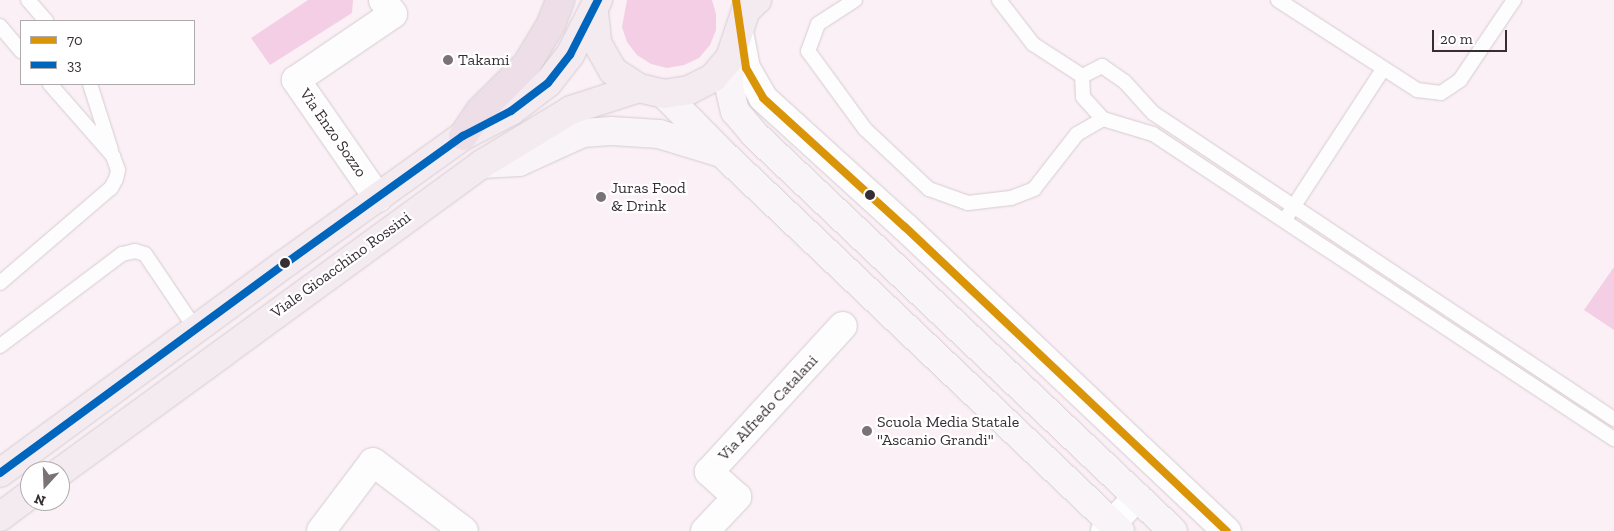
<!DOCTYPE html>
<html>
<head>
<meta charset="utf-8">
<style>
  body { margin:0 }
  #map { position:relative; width:1614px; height:531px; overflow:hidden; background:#faf0f5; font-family:"Zilla Slab",serif }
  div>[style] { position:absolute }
  .green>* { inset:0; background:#f4cee4 }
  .roads { filter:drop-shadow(0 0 1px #d5ccd1) drop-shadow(0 0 1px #d5ccd1) }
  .lane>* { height:14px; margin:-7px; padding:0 7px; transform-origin:7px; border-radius:7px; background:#fefdfe }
  .street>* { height:28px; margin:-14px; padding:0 14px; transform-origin:14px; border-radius:14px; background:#fefdfe }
  .secondary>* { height:28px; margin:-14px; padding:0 14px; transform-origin:14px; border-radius:14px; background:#f9f4f7 }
  .primary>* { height:28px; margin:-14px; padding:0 14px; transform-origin:14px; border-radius:14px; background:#f4ebf1 }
  .highway>* { height:28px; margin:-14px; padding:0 14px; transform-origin:14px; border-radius:14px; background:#eedee7 }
  .bus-1>* { height:8px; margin:-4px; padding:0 4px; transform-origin:4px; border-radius:4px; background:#da9408 }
  .bus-2>* { height:8px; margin:-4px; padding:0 4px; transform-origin:4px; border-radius:4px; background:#0065bd }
  .dots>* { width:14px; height:14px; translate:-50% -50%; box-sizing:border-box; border:2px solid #fff; border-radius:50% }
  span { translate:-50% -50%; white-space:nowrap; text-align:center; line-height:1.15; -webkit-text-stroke:4.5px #fff; paint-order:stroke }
  .poi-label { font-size:16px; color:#362e32 }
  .left { translate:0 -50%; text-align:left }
  .street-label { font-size:16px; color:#362e32 }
  .legend { position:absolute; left:20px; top:20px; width:175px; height:65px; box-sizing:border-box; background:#fff; border:1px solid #afabad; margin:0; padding:6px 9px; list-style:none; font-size:15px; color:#362e32 }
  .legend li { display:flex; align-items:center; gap:10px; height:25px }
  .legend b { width:25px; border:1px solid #afabad }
  .north { position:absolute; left:20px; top:461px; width:50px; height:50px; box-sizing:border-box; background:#fff; border:1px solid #afabad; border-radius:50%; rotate:200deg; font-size:14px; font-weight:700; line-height:20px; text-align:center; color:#362e32 }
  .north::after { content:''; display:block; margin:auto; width:18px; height:22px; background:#7b7276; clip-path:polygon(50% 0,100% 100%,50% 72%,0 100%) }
  .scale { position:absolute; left:1432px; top:30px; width:75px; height:22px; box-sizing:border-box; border:2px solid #362e32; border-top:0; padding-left:6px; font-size:15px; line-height:18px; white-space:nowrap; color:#362e32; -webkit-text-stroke:4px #fff; paint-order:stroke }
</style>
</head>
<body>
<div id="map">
  <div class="green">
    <i style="clip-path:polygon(308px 0,353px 0,352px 13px,270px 65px,251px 38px)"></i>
    <i style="clip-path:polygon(627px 0,712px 0,716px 14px,716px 30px,710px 45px,699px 58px,684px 65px,667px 68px,651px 64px,637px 55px,627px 42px,622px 27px)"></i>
    <i style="clip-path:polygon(1614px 267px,1614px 330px,1584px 310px)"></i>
  </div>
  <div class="roads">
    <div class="lane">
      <i style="left:28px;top:0;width:28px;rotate:49deg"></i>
      <i style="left:855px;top:0;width:44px;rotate:147deg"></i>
      <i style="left:818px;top:24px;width:29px;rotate:110deg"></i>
      <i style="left:808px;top:51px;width:97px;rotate:53.8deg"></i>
      <i style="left:865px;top:129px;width:88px;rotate:43.2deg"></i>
      <i style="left:929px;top:189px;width:41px;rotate:19.7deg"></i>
      <i style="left:968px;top:203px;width:43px;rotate:-6.6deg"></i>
      <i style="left:1011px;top:198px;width:25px;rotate:-21deg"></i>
      <i style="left:1034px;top:189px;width:70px;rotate:-52deg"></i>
      <i style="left:1077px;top:134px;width:30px;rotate:-30deg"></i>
      <i style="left:999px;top:0;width:56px;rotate:52.3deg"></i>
      <i style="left:1033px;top:44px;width:59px;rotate:33.1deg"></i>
      <i style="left:1278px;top:0;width:166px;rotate:32.9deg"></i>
      <i style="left:1417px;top:90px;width:24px;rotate:7deg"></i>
      <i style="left:1441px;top:93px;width:23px;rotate:-34deg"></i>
      <i style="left:1460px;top:80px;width:97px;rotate:-56deg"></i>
      <i style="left:0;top:26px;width:33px;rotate:50deg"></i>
      <i style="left:90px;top:84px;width:69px;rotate:72.3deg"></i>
      <i style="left:1288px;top:215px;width:174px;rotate:-56.9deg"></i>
      <i style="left:0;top:283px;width:146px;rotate:-40.6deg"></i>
      <i style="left:111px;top:188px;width:10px;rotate:-61deg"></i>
      <i style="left:116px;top:179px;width:9px;rotate:-77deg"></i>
      <i style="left:118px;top:170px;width:15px;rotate:-110deg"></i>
      <i style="left:113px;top:156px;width:96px;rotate:-131.2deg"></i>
      <i style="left:0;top:346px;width:153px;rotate:-37deg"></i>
      <i style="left:122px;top:254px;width:13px;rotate:-13deg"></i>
      <i style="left:135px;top:251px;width:10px;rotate:17deg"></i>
      <i style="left:145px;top:254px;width:89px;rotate:56deg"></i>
      <i style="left:1614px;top:419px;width:553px;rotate:-146.42deg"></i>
      <i style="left:1153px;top:113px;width:42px;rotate:-132.1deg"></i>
      <i style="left:1125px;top:82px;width:28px;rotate:-145deg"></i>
      <i style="left:1102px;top:66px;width:22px;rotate:153deg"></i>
      <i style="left:1082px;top:76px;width:21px;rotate:87deg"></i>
      <i style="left:1083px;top:97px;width:30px;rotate:48deg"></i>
      <i style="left:1103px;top:119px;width:52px;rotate:16.7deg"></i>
      <i style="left:1153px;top:134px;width:553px;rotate:33.49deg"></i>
    </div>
    <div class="street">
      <i style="left:739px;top:32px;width:37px;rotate:79deg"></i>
      <i style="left:746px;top:68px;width:34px;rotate:60deg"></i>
      <i style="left:763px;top:98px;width:192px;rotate:42.3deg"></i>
      <i style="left:905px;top:227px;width:443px;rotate:43.4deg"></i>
      <i style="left:378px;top:198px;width:144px;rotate:-124.8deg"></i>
      <i style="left:296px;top:80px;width:117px;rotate:-34.2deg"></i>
      <i style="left:393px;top:14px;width:17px;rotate:-126deg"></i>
      <i style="left:321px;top:531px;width:86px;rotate:-53deg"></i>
      <i style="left:373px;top:462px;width:114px;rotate:37.2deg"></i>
      <i style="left:705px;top:531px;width:47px;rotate:-46.7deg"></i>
      <i style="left:737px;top:497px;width:38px;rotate:-138deg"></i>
      <i style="left:709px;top:472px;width:198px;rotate:-47.5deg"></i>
      <i style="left:1105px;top:531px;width:47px;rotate:-46.7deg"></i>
    </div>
    <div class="secondary">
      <i style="left:730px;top:58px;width:28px;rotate:92deg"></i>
      <i style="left:729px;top:86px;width:26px;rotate:77deg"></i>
      <i style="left:735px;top:111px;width:30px;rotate:50deg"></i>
      <i style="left:754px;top:134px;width:577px;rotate:43.46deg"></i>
      <i style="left:664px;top:94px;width:83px;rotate:45.5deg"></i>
      <i style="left:722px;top:153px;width:549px;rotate:43.52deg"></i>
      <i style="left:482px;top:164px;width:37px;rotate:-3deg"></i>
      <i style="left:519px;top:162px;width:70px;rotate:-24.4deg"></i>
      <i style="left:583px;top:133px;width:28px;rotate:-4deg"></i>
      <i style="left:611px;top:131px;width:48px;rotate:3.6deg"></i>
      <i style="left:659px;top:134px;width:62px;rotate:17deg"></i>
    </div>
    <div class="primary">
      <i style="left:594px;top:12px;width:31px;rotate:84deg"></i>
      <i style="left:597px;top:43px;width:32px;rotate:60deg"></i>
      <i style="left:613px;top:71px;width:31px;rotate:33deg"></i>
      <i style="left:639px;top:88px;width:26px;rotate:13deg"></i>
      <i style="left:664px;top:94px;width:25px;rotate:-9deg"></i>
      <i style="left:689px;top:90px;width:27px;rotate:-27deg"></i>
      <i style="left:713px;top:78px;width:26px;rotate:-50deg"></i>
      <i style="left:730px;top:58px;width:51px;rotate:-71.6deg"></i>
      <i style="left:746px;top:10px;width:15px;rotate:-42deg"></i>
      <i style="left:60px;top:472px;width:522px;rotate:-36.12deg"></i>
      <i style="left:482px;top:164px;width:104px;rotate:-31.2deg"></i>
      <i style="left:571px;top:110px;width:71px;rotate:-17.9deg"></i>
      <i style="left:0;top:473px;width:355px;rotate:-36.3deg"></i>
      <i style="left:286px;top:263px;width:218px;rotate:-35.7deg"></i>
      <i style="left:463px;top:136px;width:54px;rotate:-27.5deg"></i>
      <i style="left:511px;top:111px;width:46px;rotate:-37.1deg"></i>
      <i style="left:548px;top:83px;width:36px;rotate:-52deg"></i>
      <i style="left:570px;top:55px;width:62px;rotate:-63deg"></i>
      <i style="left:0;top:517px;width:38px;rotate:-37deg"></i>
    </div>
    <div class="highway">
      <i style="left:463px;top:136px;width:30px;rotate:-56deg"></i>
      <i style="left:480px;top:111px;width:66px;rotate:-45deg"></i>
      <i style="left:527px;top:64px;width:47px;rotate:-59deg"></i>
      <i style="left:551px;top:24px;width:26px;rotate:-69deg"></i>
    </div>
  </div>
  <div class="bus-1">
    <i style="left:736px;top:0;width:69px;rotate:81.6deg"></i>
    <i style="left:746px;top:68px;width:34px;rotate:60deg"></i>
    <i style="left:763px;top:98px;width:192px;rotate:42.3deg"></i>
    <i style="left:905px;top:227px;width:443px;rotate:43.4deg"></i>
  </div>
  <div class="bus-2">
    <i style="left:0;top:473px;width:355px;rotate:-36.3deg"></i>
    <i style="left:286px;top:263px;width:218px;rotate:-35.7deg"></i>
    <i style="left:463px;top:136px;width:54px;rotate:-27.5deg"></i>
    <i style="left:511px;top:111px;width:46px;rotate:-37.1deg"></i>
    <i style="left:548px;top:83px;width:36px;rotate:-52deg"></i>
    <i style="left:570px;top:55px;width:62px;rotate:-63deg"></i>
  </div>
  <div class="dots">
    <i style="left:448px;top:60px;background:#7b7276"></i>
    <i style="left:870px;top:195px;background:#362e32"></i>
    <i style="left:601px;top:197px;background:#7b7276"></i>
    <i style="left:285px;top:263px;background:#362e32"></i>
    <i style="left:867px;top:431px;background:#7b7276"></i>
  </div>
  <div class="poi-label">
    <span class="left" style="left:458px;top:60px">Takami</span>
    <span class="left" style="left:611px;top:197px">Juras Food<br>&amp; Drink</span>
    <span class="left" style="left:877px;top:431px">Scuola Media Statale<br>"Ascanio Grandi"</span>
  </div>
  <div class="street-label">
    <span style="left:333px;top:133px;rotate:55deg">Via Enzo Sozzo</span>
    <span style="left:341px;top:265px;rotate:-36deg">Viale Gioacchino Rossini</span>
    <span style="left:768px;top:408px;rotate:-47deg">Via Alfredo Catalani</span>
  </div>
  <ul class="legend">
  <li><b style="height:6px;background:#da9408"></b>70</li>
  <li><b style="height:6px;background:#0065bd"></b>33</li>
  </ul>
  <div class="north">N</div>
  <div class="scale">20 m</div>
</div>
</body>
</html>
